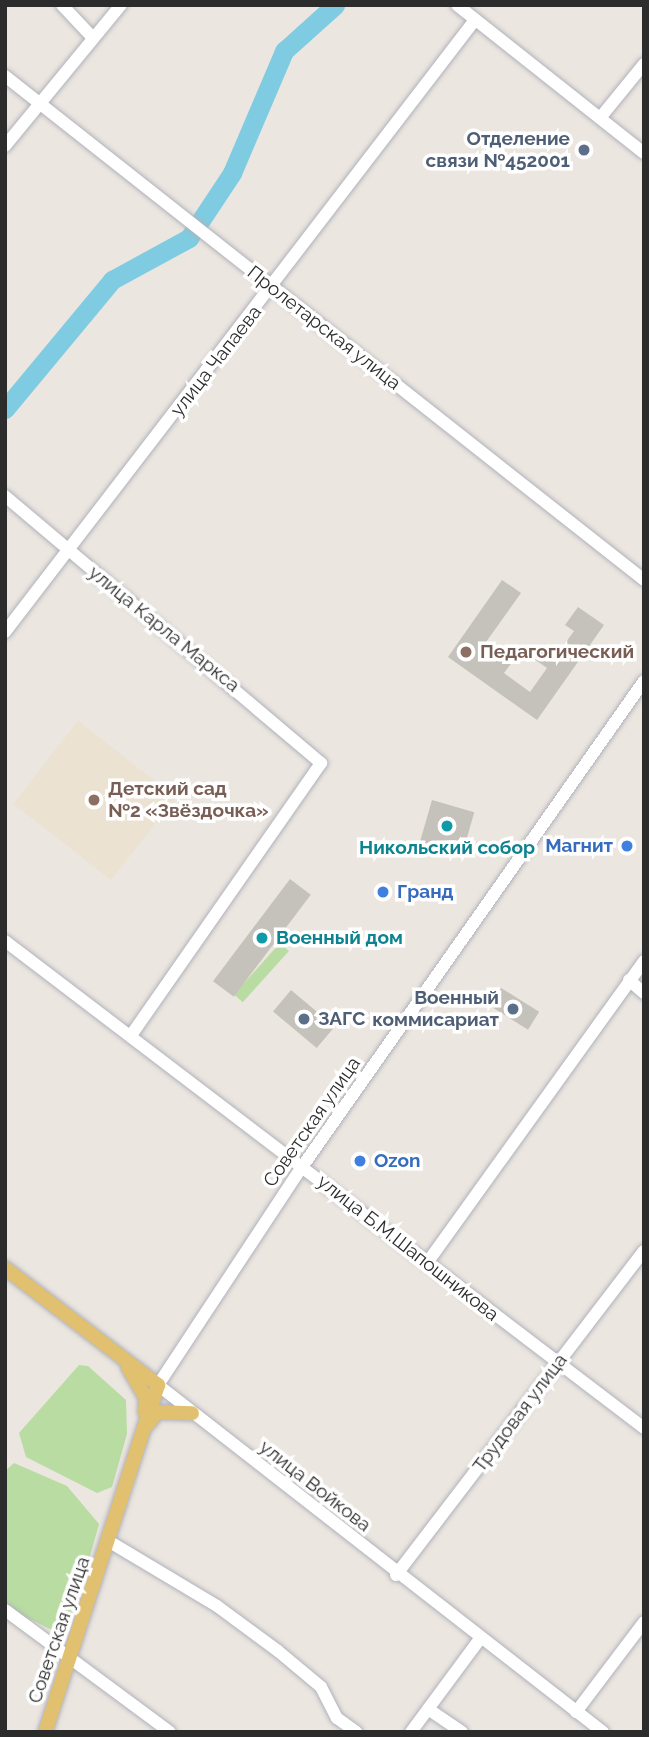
<!DOCTYPE html>
<html>
<head>
<meta charset="utf-8">
<style>
  body { margin:0 }
  #map { position:relative; width:649px; height:1737px; overflow:hidden; background:#ece6e0; font-family:Raleway,sans-serif }
  div>[style] { position:absolute }
  .education>* { inset:0; background:#ebe2d2; transform-origin:0 0 }
  .green>* { inset:0; background:#b9dca3; transform-origin:0 0 }
  .river>* { height:19px; margin:-9.5px; padding:0 9.5px; transform-origin:9.5px; border-radius:9.5px; background:#7fcce2 }
  .building>* { inset:0; background:#c5c1bb; transform-origin:0 0 }
  .roads { filter:drop-shadow(0 0 2px #b0b2bb) drop-shadow(0 0 2px #b0b2bb) }
  .minor>* { height:12px; margin:-6px; padding:0 6px; transform-origin:6px; border-radius:6px; background:#fff }
  .major>* { height:14px; margin:-7px; padding:0 7px; transform-origin:7px; border-radius:7px; background:#e1c16f }
  .dots>* { width:19px; height:19px; translate:-50% -50%; box-sizing:border-box; border:4px solid #fff; border-radius:50% }
  span { translate:-50% -50%; white-space:nowrap; text-align:center; line-height:1.15; -webkit-text-stroke:7px #fff; paint-order:stroke }
  .service-label { font-size:19px; color:#4e5e75; font-weight:700 }
  .right { translate:-100% -50%; text-align:right }
  .left { translate:0 -50%; text-align:left }
  .street-label { font-size:19px; color:#2c2c2c }
  .education-label { font-size:19px; color:#785e54; font-weight:700 }
  .shop-label { font-size:19px; color:#366cbe; font-weight:700 }
  .culture-label { font-size:19px; color:#0d838f; font-weight:700 }
  .frame { position:absolute; inset:0; border:7px solid #2c2c2c; pointer-events:none }
</style>
</head>
<body>
<div id="map">
  <div class="education">
    <i style="left:78px;top:721px;width:124px;height:105px;rotate:38deg"></i>
  </div>
  <div class="green">
    <i style="left:280px;top:943px;width:12px;height:69px;rotate:42deg"></i>
    <i style="clip-path:polygon(79px 1365px,88px 1366px,126px 1400px,127px 1434px,112px 1487px,97px 1493px,26px 1457px,19px 1433px)"></i>
    <i style="clip-path:polygon(14px 1463px,67px 1486px,99px 1524px,70px 1627px,62px 1635px,5px 1607px,5px 1471px)"></i>
  </div>
  <div class="river">
    <i style="left:5px;top:409px;width:168px;rotate:-50.3deg"></i>
    <i style="left:112px;top:280px;width:88px;rotate:-28.6deg"></i>
    <i style="left:189px;top:238px;width:78px;rotate:-56.5deg"></i>
    <i style="left:232px;top:173px;width:133px;rotate:-66.9deg"></i>
    <i style="left:284px;top:51px;width:69px;rotate:-42deg"></i>
  </div>
  <div class="building">
    <i style="clip-path:polygon(502px 580px,521px 593px,486px 642px,513px 661px,504px 673px,530px 692px,547px 668px,534px 659px,543px 647px,556px 656px,574px 631px,565px 625px,578px 607px,604px 625px,537px 720px,448px 657px)"></i>
    <i style="left:432px;top:800px;width:44px;height:43px;rotate:16deg"></i>
    <i style="left:290px;top:879px;width:26px;height:128px;rotate:37deg"></i>
    <i style="left:501px;top:988px;width:45px;height:21px;rotate:32deg"></i>
    <i style="left:291px;top:990px;width:57px;height:28px;rotate:40deg"></i>
  </div>
  <div class="roads">
    <div class="minor">
      <i style="left:62px;top:5px;width:44px;rotate:46.8deg"></i>
      <i style="left:457px;top:5px;width:238px;rotate:38.4deg"></i>
      <i style="left:5px;top:76px;width:814px;rotate:38.26deg"></i>
      <i style="left:600px;top:118px;width:70px;rotate:-50.8deg"></i>
      <i style="left:5px;top:146px;width:183px;rotate:-50.6deg"></i>
      <i style="left:5px;top:496px;width:414px;rotate:40.2deg"></i>
      <i style="left:321px;top:763px;width:332px;rotate:124.9deg"></i>
      <i style="left:5px;top:632px;width:772px;rotate:-52.48deg"></i>
      <i style="left:5px;top:941px;width:803px;rotate:37.31deg"></i>
      <i style="left:629px;top:980px;width:20px;rotate:41deg"></i>
      <i style="left:427px;top:1263px;width:372px;rotate:-54.3deg"></i>
      <i style="left:110px;top:1542px;width:125px;rotate:30.9deg"></i>
      <i style="left:217px;top:1606px;width:76px;rotate:36.4deg"></i>
      <i style="left:278px;top:1651px;width:56px;rotate:39.9deg"></i>
      <i style="left:321px;top:1687px;width:35px;rotate:63deg"></i>
      <i style="left:337px;top:1718px;width:24px;rotate:36deg"></i>
      <i style="left:396px;top:1575px;width:408px;rotate:-52.6deg"></i>
      <i style="left:5px;top:1610px;width:205px;rotate:36.5deg"></i>
      <i style="left:428px;top:1709px;width:41px;rotate:34.1deg"></i>
      <i style="left:576px;top:1712px;width:113px;rotate:-52.9deg"></i>
      <i style="left:411px;top:1732px;width:114px;rotate:-53.5deg"></i>
      <i style="left:603px;top:1732px;width:564px;rotate:-142.05deg"></i>
      <i style="left:158px;top:1385px;width:261px;rotate:-56.6deg"></i>
      <i style="left:302px;top:1167px;width:594px;rotate:-54.87deg"></i>
    </div>
    <div class="major">
      <i style="left:5px;top:1268px;width:193px;rotate:37.4deg"></i>
      <i style="left:158px;top:1385px;width:365px;rotate:108deg"></i>
      <i style="left:128px;top:1367px;width:36px;rotate:60deg"></i>
      <i style="left:146px;top:1398px;width:14px;rotate:94deg"></i>
      <i style="left:148px;top:1424px;width:15px;rotate:-53deg"></i>
      <i style="left:157px;top:1412px;width:35px;rotate:2deg"></i>
    </div>
  </div>
  <div class="dots">
    <i style="left:584px;top:150px;background:#5c6f8a"></i>
    <i style="left:466px;top:652px;background:#8d6e63"></i>
    <i style="left:94px;top:800px;background:#8d6e63"></i>
    <i style="left:447px;top:826px;background:#0f9aa8"></i>
    <i style="left:627px;top:846px;background:#3f7fe0"></i>
    <i style="left:383px;top:892px;background:#3f7fe0"></i>
    <i style="left:262px;top:938px;background:#0f9aa8"></i>
    <i style="left:513px;top:1009px;background:#5c6f8a"></i>
    <i style="left:304px;top:1019px;background:#5c6f8a"></i>
    <i style="left:360px;top:1161px;background:#3f7fe0"></i>
  </div>
  <div class="service-label">
    <span class="right" style="left:570px;top:150px">Отделение<br>связи №452001</span>
    <span class="right" style="left:499px;top:1009px">Военный<br>коммисариат</span>
    <span class="left" style="left:318px;top:1019px">ЗАГС</span>
  </div>
  <div class="street-label">
    <span style="left:324px;top:328px;rotate:38deg">Пролетарская улица</span>
    <span style="left:216px;top:361px;rotate:-52deg">улица Чапаева</span>
    <span style="left:164px;top:629px;rotate:39deg">улица Карла Маркса</span>
    <span style="left:312px;top:1122px;rotate:-55deg">Советская улица</span>
    <span style="left:408px;top:1248px;rotate:38deg">улица Б.М.Шапошникова</span>
    <span style="left:520px;top:1413px;rotate:-53deg">Трудовая улица</span>
    <span style="left:315px;top:1486px;rotate:38deg">улица Войкова</span>
    <span style="left:59px;top:1630px;rotate:-71deg">Советская улица</span>
  </div>
  <div class="education-label">
    <span class="left" style="left:480px;top:652px">Педагогический</span>
    <span class="left" style="left:108px;top:800px">Детский сад<br>№2 «Звёздочка»</span>
  </div>
  <div class="shop-label">
    <span class="right" style="left:613px;top:846px">Магнит</span>
    <span class="left" style="left:397px;top:892px">Гранд</span>
    <span class="left" style="left:374px;top:1161px">Ozon</span>
  </div>
  <div class="culture-label">
    <span style="left:447px;top:848px">Никольский собор</span>
    <span class="left" style="left:276px;top:938px">Военный дом</span>
  </div>
  <div class="frame"></div>
</div>
</body>
</html>
